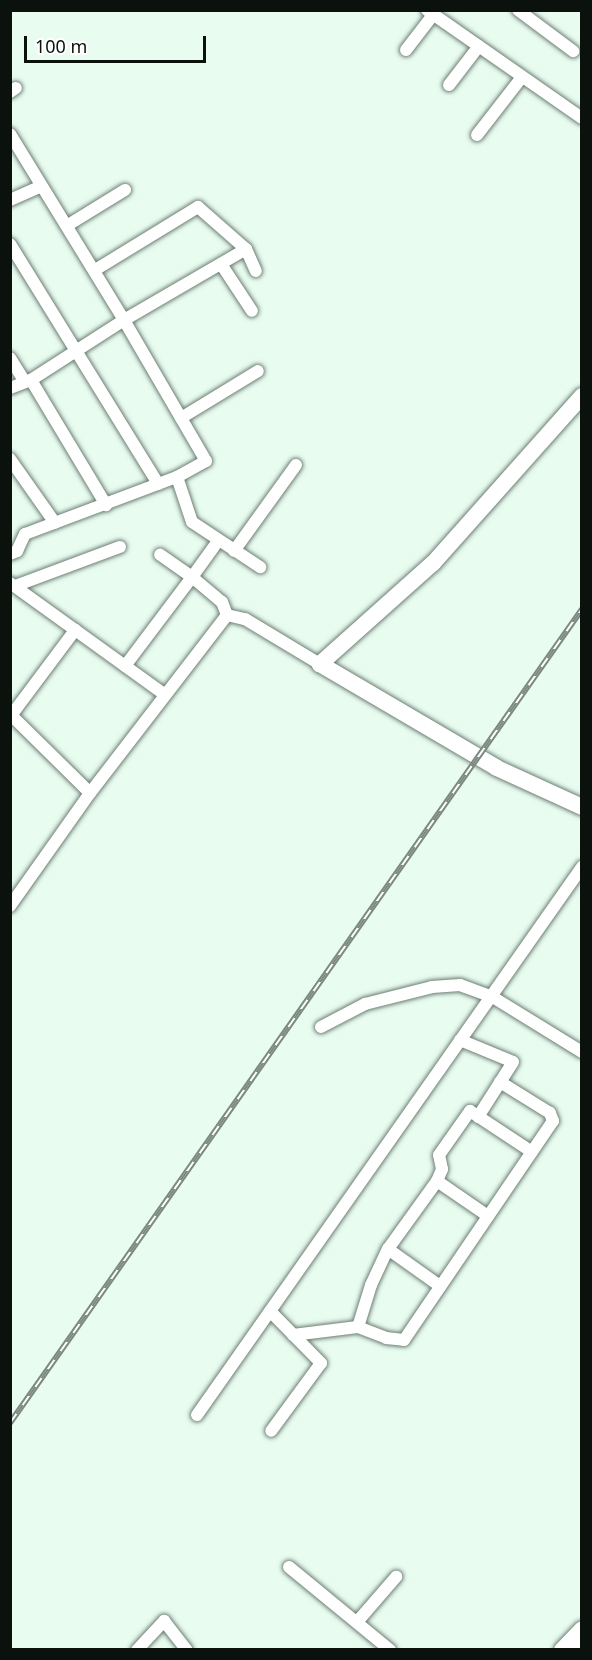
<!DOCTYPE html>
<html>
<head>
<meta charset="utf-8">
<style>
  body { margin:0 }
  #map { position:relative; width:592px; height:1660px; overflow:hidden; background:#e8fcf0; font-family:"Noto Sans",sans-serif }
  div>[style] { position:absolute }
  .roads { filter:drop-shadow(0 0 2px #6d7e74) drop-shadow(0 0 2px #6d7e74) }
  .street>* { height:12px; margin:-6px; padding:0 6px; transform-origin:6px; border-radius:6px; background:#fff }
  .secondary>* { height:16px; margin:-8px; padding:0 8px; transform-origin:8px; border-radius:8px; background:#fff }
  .rail>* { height:6px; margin-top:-3px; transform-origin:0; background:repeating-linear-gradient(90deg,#fff 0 11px,#7b8980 0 22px); box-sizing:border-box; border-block:2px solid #7b8980 }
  span { translate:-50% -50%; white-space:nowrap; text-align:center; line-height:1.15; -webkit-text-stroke:6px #fff; paint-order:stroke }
  .frame { position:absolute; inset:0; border:12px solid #0b110d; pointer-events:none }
  .scale { position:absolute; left:24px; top:36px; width:182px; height:27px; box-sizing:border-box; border:3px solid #0b110d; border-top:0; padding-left:8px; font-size:18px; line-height:21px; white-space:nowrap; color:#0b110d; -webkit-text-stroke:4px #fff; paint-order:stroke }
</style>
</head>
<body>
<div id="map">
  <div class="roads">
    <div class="street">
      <i style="left:427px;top:10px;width:189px;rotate:34.9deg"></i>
      <i style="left:518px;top:10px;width:69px;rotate:36.7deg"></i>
      <i style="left:406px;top:50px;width:44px;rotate:-52.4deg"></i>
      <i style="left:449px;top:85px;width:49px;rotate:-52.4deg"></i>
      <i style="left:10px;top:92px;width:7px;rotate:-34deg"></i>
      <i style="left:10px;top:134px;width:218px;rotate:58.5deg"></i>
      <i style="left:124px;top:320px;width:111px;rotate:147.2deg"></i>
      <i style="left:31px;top:380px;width:22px;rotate:159deg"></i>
      <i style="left:477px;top:135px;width:73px;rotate:-52.2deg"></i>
      <i style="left:10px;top:200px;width:34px;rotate:-24deg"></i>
      <i style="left:68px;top:225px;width:67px;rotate:-31.6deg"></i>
      <i style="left:10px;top:244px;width:282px;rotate:58.3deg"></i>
      <i style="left:221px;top:264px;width:56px;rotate:56.6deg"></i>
      <i style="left:95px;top:270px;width:121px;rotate:-31.5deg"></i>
      <i style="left:198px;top:207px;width:64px;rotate:41.2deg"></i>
      <i style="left:246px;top:249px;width:24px;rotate:66deg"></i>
      <i style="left:10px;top:358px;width:28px;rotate:58deg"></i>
      <i style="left:31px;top:380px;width:146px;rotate:59deg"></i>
      <i style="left:181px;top:418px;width:90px;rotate:-31.4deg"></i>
      <i style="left:10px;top:459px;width:78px;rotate:54.9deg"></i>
      <i style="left:177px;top:477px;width:47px;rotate:71.6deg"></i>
      <i style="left:192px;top:522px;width:82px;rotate:33.5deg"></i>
      <i style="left:218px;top:541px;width:44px;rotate:125.8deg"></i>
      <i style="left:192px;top:577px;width:39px;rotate:40deg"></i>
      <i style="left:222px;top:602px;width:14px;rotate:69deg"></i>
      <i style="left:234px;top:551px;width:106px;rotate:-54.2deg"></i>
      <i style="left:10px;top:554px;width:8px;rotate:-23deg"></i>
      <i style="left:17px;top:551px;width:19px;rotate:-65deg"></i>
      <i style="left:25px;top:534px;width:162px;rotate:-20.6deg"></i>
      <i style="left:177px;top:477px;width:33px;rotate:-29deg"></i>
      <i style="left:206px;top:461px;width:163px;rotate:-120.2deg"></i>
      <i style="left:124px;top:320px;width:141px;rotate:-30.2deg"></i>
      <i style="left:10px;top:583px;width:190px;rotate:35.8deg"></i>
      <i style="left:15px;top:586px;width:112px;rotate:-20.4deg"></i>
      <i style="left:125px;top:666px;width:111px;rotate:-53deg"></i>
      <i style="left:192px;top:577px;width:39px;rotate:-145deg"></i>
      <i style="left:10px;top:714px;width:112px;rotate:44.6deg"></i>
      <i style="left:10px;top:717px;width:109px;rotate:-53.2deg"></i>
      <i style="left:10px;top:906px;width:138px;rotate:-54.7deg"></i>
      <i style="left:90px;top:793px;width:225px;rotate:-52.4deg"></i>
      <i style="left:227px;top:615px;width:18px;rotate:13deg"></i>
      <i style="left:245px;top:619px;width:87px;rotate:31deg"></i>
      <i style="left:321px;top:1027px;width:50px;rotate:-27.6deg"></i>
      <i style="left:365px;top:1004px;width:69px;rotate:-14.2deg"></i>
      <i style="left:432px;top:987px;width:28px;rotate:-4deg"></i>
      <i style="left:460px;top:985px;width:33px;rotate:20deg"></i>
      <i style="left:491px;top:996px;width:107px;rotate:31.6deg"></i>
      <i style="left:460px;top:1040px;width:57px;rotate:22.5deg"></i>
      <i style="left:513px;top:1062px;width:65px;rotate:122.5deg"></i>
      <i style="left:437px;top:1181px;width:62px;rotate:34.5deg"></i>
      <i style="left:388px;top:1249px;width:64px;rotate:35.4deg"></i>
      <i style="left:270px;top:1311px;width:73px;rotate:45.6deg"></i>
      <i style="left:321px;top:1363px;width:84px;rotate:126.3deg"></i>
      <i style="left:358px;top:1327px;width:44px;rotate:-72.8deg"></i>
      <i style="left:371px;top:1285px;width:40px;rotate:-65deg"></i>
      <i style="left:388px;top:1249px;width:84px;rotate:-54.2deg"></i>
      <i style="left:437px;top:1181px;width:13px;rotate:-67deg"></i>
      <i style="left:442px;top:1169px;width:14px;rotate:-102deg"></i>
      <i style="left:439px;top:1155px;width:54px;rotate:-54.8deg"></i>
      <i style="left:470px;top:1111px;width:74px;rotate:33.5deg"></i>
      <i style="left:293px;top:1335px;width:65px;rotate:-7deg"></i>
      <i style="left:358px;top:1327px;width:30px;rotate:21deg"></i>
      <i style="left:386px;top:1338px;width:18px;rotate:6deg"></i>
      <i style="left:404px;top:1340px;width:265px;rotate:-55.8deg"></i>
      <i style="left:553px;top:1121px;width:9px;rotate:-111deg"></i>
      <i style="left:550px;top:1113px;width:59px;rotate:-148.2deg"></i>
      <i style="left:197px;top:1415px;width:670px;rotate:-54.91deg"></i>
      <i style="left:289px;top:1567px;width:131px;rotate:39.4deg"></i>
      <i style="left:357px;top:1622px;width:60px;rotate:-49.1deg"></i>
      <i style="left:572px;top:1639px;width:12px;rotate:35deg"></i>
      <i style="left:137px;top:1650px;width:40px;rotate:-47deg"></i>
      <i style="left:164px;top:1621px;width:37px;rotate:52deg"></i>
    </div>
    <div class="secondary">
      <i style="left:582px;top:396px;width:224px;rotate:131.7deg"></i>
      <i style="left:433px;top:563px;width:152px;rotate:138.2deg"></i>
      <i style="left:320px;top:664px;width:205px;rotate:30.4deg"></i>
      <i style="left:497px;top:768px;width:94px;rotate:24.6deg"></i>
      <i style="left:562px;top:1650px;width:29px;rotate:-46deg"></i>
    </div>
  </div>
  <div class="rail">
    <i style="left:10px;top:1423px;width:995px;rotate:-54.9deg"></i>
  </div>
  <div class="frame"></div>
  <div class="scale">100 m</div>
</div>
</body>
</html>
